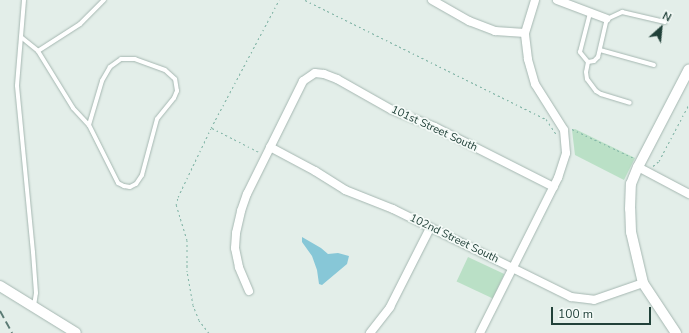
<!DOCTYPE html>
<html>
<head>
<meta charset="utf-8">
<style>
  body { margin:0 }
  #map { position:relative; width:689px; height:333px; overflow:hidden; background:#e3eee9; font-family:"Nunito Sans",sans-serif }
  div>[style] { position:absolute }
  .green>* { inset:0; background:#bae0c6; transform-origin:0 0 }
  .water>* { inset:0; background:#87c7d7 }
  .path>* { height:1px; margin-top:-0.5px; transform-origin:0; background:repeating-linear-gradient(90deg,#81b4a6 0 2px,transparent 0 5px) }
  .roads { filter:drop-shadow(0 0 1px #a5b7b1) drop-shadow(0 0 1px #a5b7b1) }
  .service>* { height:4px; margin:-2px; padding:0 2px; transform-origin:2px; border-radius:2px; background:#fff }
  .minor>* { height:8px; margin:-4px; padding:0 4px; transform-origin:4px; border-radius:4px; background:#fff }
  .tertiary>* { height:10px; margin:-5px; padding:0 5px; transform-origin:5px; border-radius:5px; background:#fff }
  .rail>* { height:2px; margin-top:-1px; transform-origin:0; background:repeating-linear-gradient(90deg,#5c7c75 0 8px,transparent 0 12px) }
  span { translate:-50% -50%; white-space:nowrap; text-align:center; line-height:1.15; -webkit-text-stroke:3.5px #f4faf7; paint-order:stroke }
  .street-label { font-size:11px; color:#214139 }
  .north { position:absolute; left:641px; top:8px; width:40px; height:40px; -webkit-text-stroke:3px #f4faf7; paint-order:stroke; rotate:27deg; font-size:11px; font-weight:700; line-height:16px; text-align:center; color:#214139 }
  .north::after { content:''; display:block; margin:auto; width:14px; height:18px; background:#214139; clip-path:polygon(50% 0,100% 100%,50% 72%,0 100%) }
  .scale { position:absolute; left:551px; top:307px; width:100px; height:18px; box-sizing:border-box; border:2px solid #214139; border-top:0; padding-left:5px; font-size:12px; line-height:14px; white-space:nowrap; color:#214139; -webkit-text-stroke:3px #f4faf7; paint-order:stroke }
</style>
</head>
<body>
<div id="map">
  <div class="green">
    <i style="clip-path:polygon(575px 129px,635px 158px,624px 180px,575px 155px,572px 130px)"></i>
    <i style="left:468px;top:257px;width:40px;height:27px;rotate:25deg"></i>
  </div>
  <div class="water">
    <i style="clip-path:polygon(302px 237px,321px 248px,328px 254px,338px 253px,349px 256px,347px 264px,322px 285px,319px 284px,317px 270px,312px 256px,302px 242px)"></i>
  </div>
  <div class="path">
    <i style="left:305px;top:0;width:269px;rotate:26.3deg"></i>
    <i style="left:546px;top:119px;width:18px;rotate:56deg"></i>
    <i style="left:212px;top:128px;width:53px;rotate:27.1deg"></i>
    <i style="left:572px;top:129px;width:68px;rotate:25.1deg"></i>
    <i style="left:653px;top:166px;width:8px;rotate:-40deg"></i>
    <i style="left:659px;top:161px;width:64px;rotate:-62.2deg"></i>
    <i style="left:209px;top:333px;width:16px;rotate:-128deg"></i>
    <i style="left:199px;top:320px;width:16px;rotate:-112deg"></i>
    <i style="left:193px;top:305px;width:34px;rotate:-100deg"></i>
    <i style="left:187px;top:272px;width:32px;rotate:-90deg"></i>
    <i style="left:187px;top:240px;width:37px;rotate:-107deg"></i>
    <i style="left:176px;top:205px;width:8px;rotate:-76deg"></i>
    <i style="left:178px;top:197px;width:76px;rotate:-64.4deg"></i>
    <i style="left:211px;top:128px;width:145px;rotate:-62deg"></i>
  </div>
  <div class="roads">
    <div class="service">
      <i style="left:24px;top:0;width:86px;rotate:94.7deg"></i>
      <i style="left:17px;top:86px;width:167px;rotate:84.5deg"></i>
      <i style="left:33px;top:252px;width:41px;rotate:85.8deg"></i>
      <i style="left:36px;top:293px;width:13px;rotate:99deg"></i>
      <i style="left:21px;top:37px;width:22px;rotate:39deg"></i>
      <i style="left:38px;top:51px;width:67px;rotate:58.4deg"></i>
      <i style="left:73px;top:108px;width:23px;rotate:47deg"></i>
      <i style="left:89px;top:125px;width:65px;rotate:63.4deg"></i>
      <i style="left:118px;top:183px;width:7px;rotate:27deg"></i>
      <i style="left:124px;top:186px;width:6px;rotate:9deg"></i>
      <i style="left:130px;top:187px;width:7px;rotate:-27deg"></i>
      <i style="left:136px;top:184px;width:11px;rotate:-56deg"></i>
      <i style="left:142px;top:175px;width:58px;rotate:-75deg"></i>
      <i style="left:157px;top:119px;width:27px;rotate:-51deg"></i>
      <i style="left:174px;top:98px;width:8px;rotate:-67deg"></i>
      <i style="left:177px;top:91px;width:12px;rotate:-99deg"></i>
      <i style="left:175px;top:79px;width:13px;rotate:-138deg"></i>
      <i style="left:165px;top:70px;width:32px;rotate:-160deg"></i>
      <i style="left:135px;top:59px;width:14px;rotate:180deg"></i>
      <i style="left:121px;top:59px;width:14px;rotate:144deg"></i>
      <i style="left:110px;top:67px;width:16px;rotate:120deg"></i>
      <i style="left:102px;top:81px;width:46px;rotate:106.5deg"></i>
      <i style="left:600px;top:50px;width:56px;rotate:15.5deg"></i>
      <i style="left:38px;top:51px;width:50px;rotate:-32.7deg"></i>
      <i style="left:80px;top:24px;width:34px;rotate:-45deg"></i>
      <i style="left:588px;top:62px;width:6px;rotate:-9deg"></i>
      <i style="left:594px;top:61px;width:6px;rotate:-45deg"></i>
      <i style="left:598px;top:57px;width:39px;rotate:-77deg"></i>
      <i style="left:607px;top:19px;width:17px;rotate:-25deg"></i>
      <i style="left:622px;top:12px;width:44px;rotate:13.1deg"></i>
      <i style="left:588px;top:62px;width:10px;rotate:101deg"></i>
      <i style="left:586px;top:72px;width:7px;rotate:82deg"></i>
      <i style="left:587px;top:79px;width:15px;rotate:53deg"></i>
      <i style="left:596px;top:91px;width:6px;rotate:31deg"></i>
      <i style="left:601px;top:94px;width:30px;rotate:17deg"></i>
      <i style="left:588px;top:62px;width:13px;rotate:-129deg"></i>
      <i style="left:580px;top:52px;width:40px;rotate:-75.6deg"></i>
    </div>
    <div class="minor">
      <i style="left:432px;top:0;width:43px;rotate:29.6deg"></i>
      <i style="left:469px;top:21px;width:28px;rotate:21deg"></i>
      <i style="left:495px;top:31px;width:30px;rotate:4deg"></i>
      <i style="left:557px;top:0;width:53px;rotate:20.8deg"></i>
      <i style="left:270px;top:147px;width:51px;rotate:28.1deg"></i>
      <i style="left:315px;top:171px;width:36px;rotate:32deg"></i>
      <i style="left:345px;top:190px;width:52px;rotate:21.6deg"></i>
      <i style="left:393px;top:209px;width:199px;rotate:26.3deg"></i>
      <i style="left:571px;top:297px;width:23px;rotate:7deg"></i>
      <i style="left:594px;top:300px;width:52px;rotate:-19.1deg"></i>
      <i style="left:638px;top:167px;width:58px;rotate:27.9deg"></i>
      <i style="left:249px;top:291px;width:26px;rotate:-113deg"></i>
      <i style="left:239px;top:267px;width:19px;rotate:-102deg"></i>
      <i style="left:235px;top:248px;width:15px;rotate:-86deg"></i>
      <i style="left:236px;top:233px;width:23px;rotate:-77deg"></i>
      <i style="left:241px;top:211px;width:18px;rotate:-71deg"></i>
      <i style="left:247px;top:194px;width:126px;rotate:-63.6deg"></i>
      <i style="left:303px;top:81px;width:14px;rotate:-34deg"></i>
      <i style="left:315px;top:73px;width:9px;rotate:6deg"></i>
      <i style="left:324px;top:74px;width:14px;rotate:21deg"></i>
      <i style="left:337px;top:79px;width:63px;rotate:29.4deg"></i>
      <i style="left:392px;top:110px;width:46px;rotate:21.6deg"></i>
      <i style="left:435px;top:127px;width:133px;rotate:26.8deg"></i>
      <i style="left:370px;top:333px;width:33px;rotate:-52deg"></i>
      <i style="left:390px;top:307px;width:89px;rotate:-63.1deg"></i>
      <i style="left:480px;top:333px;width:174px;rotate:-63.3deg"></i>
      <i style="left:558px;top:178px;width:26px;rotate:-72deg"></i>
      <i style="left:566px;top:153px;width:23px;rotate:-95deg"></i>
      <i style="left:564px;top:130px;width:54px;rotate:-122.2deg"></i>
      <i style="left:535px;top:84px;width:26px;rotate:-106deg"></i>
      <i style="left:528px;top:59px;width:26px;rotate:-97deg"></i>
      <i style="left:525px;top:33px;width:34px;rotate:-73deg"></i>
    </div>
    <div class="tertiary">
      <i style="left:0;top:286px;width:89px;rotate:31.7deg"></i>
      <i style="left:676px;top:333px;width:60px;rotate:-123.4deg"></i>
      <i style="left:643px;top:283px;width:52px;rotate:-103.2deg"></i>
      <i style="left:631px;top:232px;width:23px;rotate:-92deg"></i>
      <i style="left:630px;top:209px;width:25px;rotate:-88deg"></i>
      <i style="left:631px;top:184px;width:18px;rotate:-68deg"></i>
      <i style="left:638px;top:167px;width:110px;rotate:-62.5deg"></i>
    </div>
  </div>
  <div class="rail">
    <i style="left:0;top:311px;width:25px;rotate:61deg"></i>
  </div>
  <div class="street-label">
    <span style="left:434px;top:129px;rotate:25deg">101st Street South</span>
    <span style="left:454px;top:239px;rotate:26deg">102nd Street South</span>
  </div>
  <div class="north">N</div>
  <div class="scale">100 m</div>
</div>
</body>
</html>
